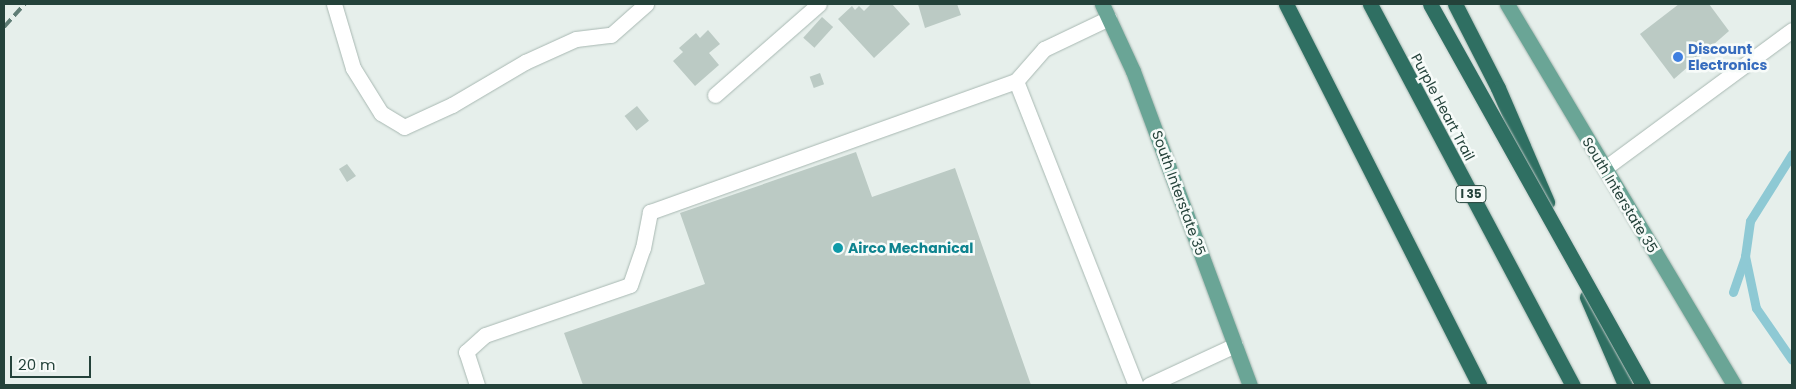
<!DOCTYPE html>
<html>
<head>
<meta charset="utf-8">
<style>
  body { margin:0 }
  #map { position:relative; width:1796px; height:389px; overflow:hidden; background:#e6efeb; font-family:Poppins,sans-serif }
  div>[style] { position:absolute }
  .stream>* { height:9px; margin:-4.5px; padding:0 4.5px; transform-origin:4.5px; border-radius:4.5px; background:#8ec9d4 }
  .building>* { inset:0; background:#bbcac4; transform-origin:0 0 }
  .roads { filter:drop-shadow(0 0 1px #a8b8b2) drop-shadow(0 0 1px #a8b8b2) }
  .minor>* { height:15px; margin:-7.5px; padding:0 7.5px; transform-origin:7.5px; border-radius:7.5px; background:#fff }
  .major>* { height:15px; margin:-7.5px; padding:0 7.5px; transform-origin:7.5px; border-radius:7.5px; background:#6aa596 }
  .highway>* { height:15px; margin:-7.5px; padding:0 7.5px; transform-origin:7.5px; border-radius:7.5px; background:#2f6f62 }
  .rail>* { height:4px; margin-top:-2px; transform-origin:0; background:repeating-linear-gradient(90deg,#5f7d75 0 10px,transparent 0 15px) }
  .bridges { filter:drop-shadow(0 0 1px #c2cac8) drop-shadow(0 0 1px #c2cac8) }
  .highway-bridge>* { height:15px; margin:-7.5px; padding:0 7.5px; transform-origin:7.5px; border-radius:7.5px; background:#2f6f62 }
  .dots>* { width:14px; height:14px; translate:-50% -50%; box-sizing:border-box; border:2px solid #f7fbf9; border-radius:50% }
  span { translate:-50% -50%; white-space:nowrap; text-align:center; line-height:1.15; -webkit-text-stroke:5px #f7fbf9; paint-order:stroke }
  .shield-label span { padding:1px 4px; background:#f7fbf9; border:1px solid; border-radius:4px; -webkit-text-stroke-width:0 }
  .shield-label { font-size:12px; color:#24423a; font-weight:700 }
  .shop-label { font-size:14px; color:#366cbe; font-weight:700 }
  .left { translate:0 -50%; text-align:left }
  .street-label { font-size:14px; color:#24423a }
  .culture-label { font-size:14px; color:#0d838f; font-weight:700 }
  .frame { position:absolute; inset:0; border:5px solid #24423a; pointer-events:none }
  .scale { position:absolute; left:10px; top:356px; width:81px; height:22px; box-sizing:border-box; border:2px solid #24423a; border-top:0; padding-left:6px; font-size:15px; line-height:18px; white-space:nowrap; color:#24423a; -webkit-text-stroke:4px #f7fbf9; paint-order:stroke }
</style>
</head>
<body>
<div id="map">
  <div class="stream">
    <i style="left:1792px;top:154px;width:79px;rotate:122.1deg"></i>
    <i style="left:1750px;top:221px;width:35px;rotate:98deg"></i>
    <i style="left:1745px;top:256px;width:53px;rotate:78.1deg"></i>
    <i style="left:1756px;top:308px;width:63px;rotate:55.3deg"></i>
    <i style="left:1733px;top:292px;width:37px;rotate:-71deg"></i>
  </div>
  <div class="building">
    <i style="clip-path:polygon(871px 4px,892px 4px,910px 24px,874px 58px,838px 19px,852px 6px,855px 10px,859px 6px,864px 11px)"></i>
    <i style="clip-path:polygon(918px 4px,957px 4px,961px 15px,925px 28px)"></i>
    <i style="clip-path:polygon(1679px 4px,1709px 4px,1729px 31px,1674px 79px,1640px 34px)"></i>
    <i style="left:822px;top:17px;width:15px;height:28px;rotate:42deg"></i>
    <i style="clip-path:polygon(708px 30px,720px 44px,709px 53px,719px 65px,695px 86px,673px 61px,683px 52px,679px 48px,696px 33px,700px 38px)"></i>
    <i style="left:820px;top:73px;width:12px;height:11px;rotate:70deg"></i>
    <i style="left:637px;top:106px;width:19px;height:16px;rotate:51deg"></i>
    <i style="clip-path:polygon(856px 152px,872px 197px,955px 168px,1031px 385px,583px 385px,564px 333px,705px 284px,680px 213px)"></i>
    <i style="clip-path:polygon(347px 164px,356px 176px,347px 182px,339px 169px)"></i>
  </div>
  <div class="roads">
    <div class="minor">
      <i style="left:334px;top:4px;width:67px;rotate:73.5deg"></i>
      <i style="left:353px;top:68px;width:53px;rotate:58.1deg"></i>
      <i style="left:381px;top:113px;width:27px;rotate:31deg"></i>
      <i style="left:404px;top:127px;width:53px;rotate:-24.6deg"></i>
      <i style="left:452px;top:105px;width:85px;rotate:-30.5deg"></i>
      <i style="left:525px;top:62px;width:56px;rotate:-24.3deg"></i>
      <i style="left:576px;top:39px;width:35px;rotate:-7deg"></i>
      <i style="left:611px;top:35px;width:47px;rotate:-41.5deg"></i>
      <i style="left:1016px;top:81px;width:327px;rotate:68.5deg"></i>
      <i style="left:715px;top:95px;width:138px;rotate:-41.2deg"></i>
      <i style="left:1605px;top:168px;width:232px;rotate:-36.4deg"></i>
      <i style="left:477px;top:385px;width:35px;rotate:-108deg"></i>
      <i style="left:466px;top:352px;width:25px;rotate:-42deg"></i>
      <i style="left:485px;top:335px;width:153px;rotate:-19deg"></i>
      <i style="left:630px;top:285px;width:39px;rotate:-71deg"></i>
      <i style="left:643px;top:248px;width:37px;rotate:-79deg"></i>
      <i style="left:650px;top:212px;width:389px;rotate:-19.7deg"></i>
      <i style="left:1016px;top:81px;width:43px;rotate:-48.8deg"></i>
      <i style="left:1044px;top:49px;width:72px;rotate:-25.5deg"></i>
      <i style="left:1149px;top:385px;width:95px;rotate:-24.9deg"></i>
    </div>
    <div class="major">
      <i style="left:1102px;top:4px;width:74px;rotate:65.2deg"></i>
      <i style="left:1133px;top:71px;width:335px;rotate:69.6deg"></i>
      <i style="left:1507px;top:4px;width:443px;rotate:59.2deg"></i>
    </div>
    <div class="highway">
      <i style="left:1286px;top:4px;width:427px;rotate:63.1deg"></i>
      <i style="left:1370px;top:4px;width:432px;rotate:62deg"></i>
      <i style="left:1455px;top:4px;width:94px;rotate:62.9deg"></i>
      <i style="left:1498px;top:88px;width:124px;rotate:66.7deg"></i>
      <i style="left:1587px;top:297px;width:96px;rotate:66.6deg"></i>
    </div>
  </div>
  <div class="rail">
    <i style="left:4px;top:27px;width:31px;rotate:-48deg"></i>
  </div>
  <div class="bridges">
    <div class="highway-bridge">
      <i style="left:1430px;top:4px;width:436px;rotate:60.8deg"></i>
    </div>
  </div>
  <div class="dots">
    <i style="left:1678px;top:57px;background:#3f7fe0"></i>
    <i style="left:838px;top:248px;background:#0f9aa8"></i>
  </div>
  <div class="shield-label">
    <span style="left:1471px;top:194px">I 35</span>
  </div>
  <div class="shop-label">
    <span class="left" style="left:1688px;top:57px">Discount<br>Electronics</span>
  </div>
  <div class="street-label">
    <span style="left:1443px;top:107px;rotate:62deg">Purple Heart Trail</span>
    <span style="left:1179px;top:193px;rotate:70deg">South Interstate 35</span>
    <span style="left:1620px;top:195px;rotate:59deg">South Interstate 35</span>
  </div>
  <div class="culture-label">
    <span class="left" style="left:848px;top:248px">Airco Mechanical</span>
  </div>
  <div class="frame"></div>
  <div class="scale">20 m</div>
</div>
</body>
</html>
